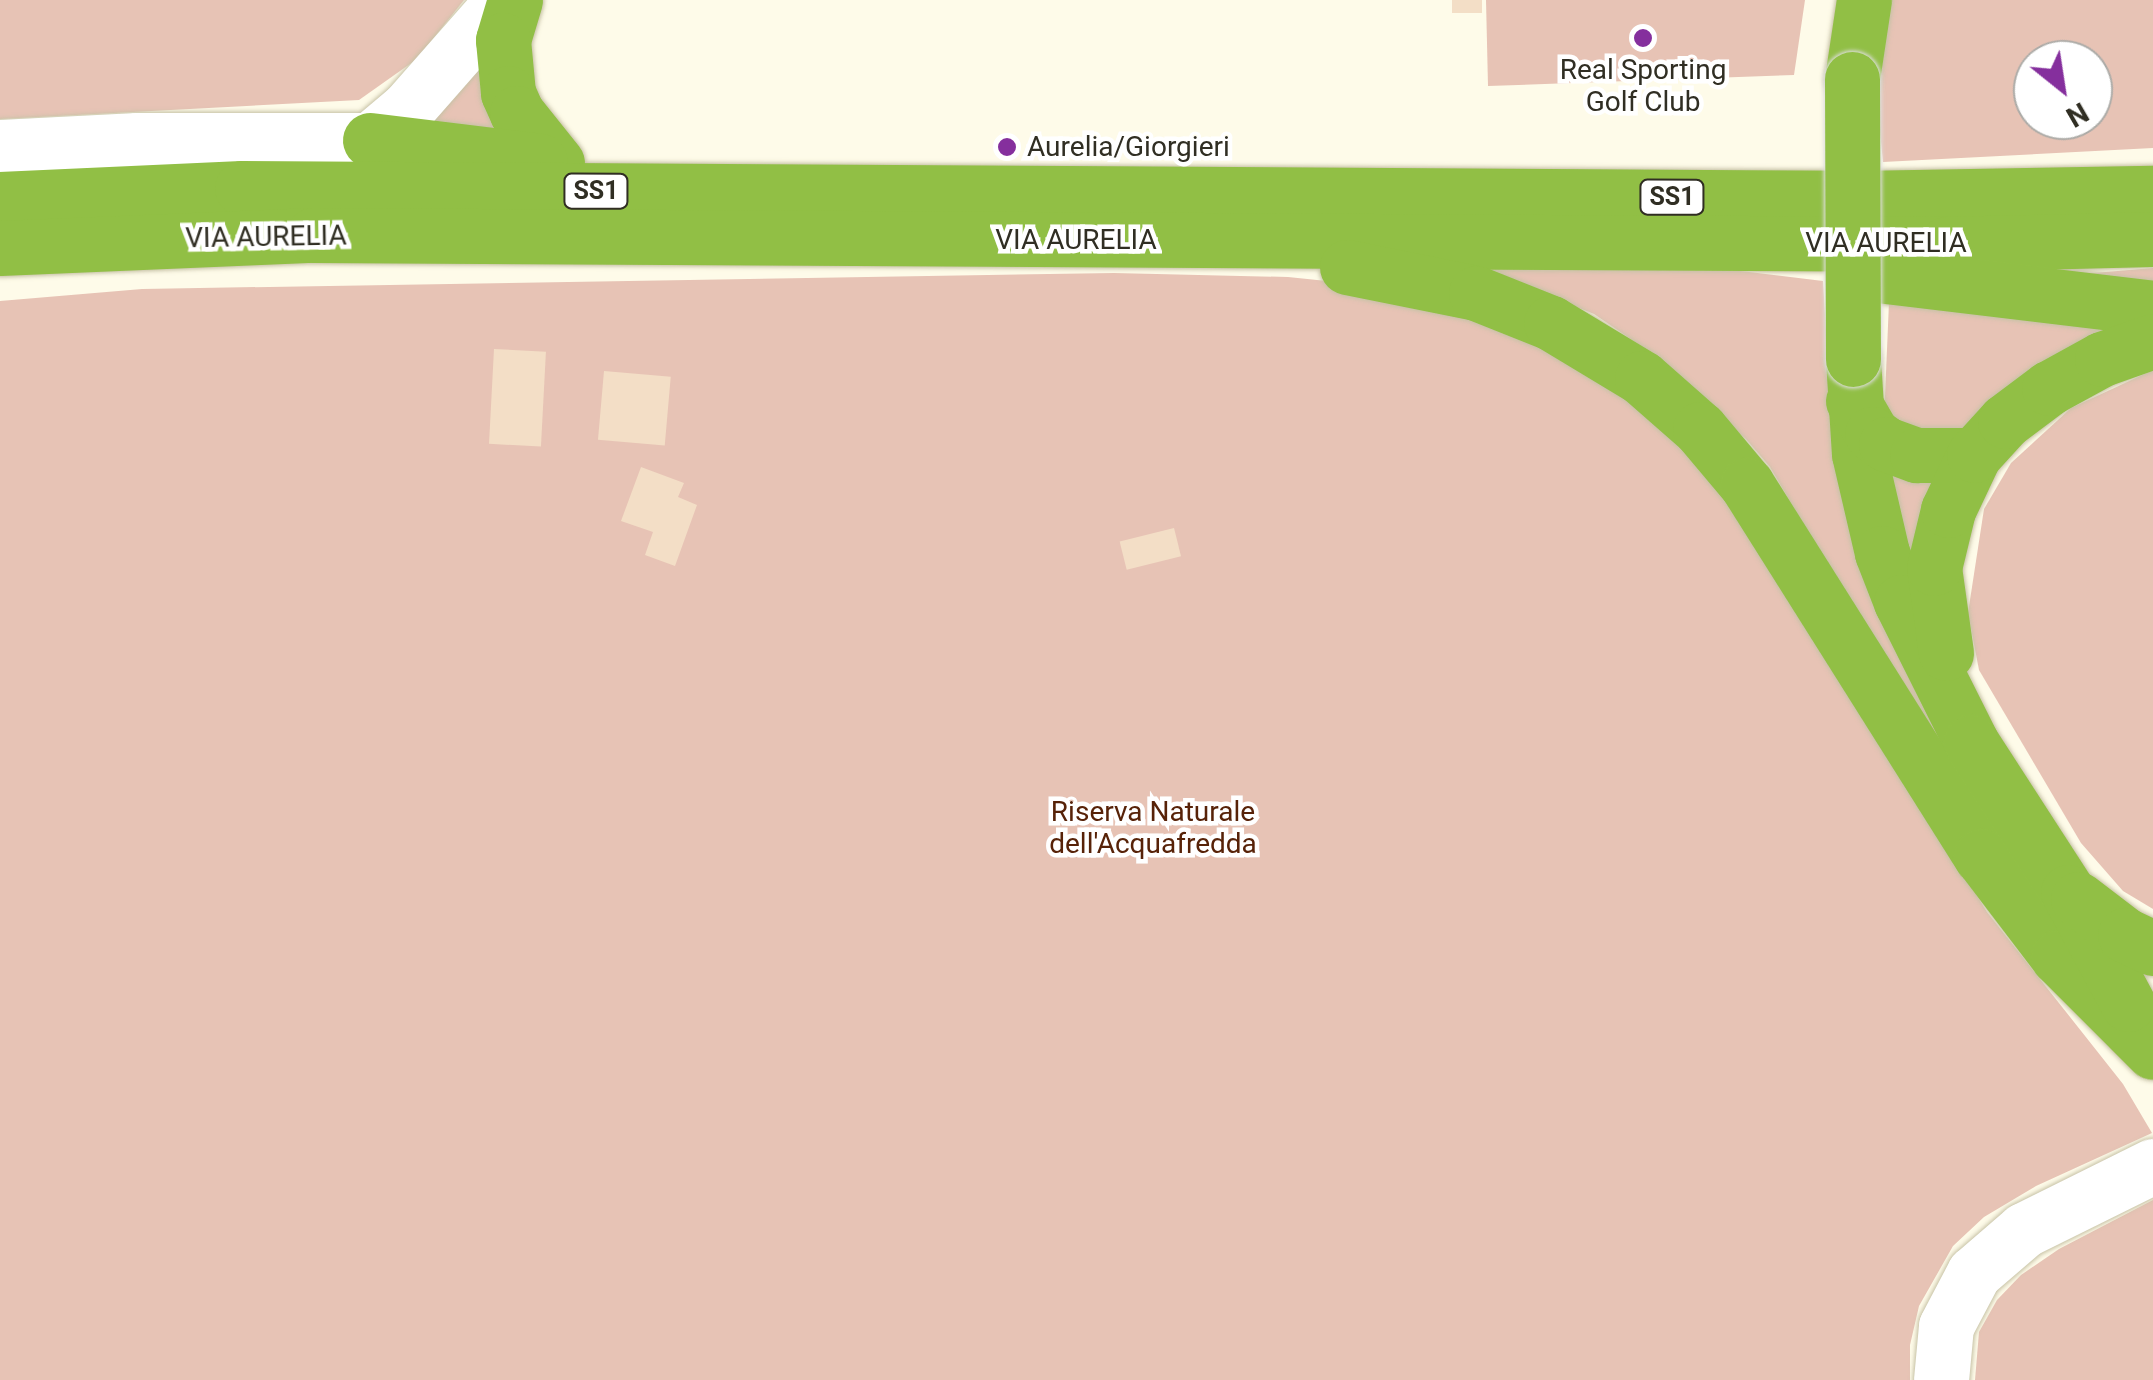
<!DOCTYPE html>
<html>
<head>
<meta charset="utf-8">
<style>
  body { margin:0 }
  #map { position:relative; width:2153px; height:1380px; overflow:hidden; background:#fefbe9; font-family:Roboto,sans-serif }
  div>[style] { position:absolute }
  .green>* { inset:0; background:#e7c3b5 }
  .building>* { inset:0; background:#f3dec6; transform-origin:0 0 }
  .roads { filter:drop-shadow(0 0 2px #c7c2a6) drop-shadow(0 0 2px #c7c2a6) }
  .minor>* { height:55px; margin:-27.5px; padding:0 27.5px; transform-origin:27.5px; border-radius:27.5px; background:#fff }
  .highway>* { height:55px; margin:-27.5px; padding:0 27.5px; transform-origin:27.5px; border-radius:27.5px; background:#91bf45 }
  .bridges { filter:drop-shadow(0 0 2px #dededc) drop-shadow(0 0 2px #dededc) }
  .highway-bridge>* { height:55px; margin:-27.5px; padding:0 27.5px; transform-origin:27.5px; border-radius:27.5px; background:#91bf45 }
  .dots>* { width:28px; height:28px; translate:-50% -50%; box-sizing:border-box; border:5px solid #fff; border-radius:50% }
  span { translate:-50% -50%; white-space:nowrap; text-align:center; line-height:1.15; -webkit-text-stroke:9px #fff; paint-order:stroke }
  .shield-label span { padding:2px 8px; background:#fff; border:2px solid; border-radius:8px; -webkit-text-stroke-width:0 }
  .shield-label { font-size:25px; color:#302e23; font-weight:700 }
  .poi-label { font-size:28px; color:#302e23 }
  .left { translate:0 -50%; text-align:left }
  .street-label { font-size:28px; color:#302e23 }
  .park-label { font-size:28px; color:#572208 }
  .north { position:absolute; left:2013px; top:40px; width:100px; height:100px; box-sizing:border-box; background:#fff; border:2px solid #acaba7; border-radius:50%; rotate:150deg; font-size:28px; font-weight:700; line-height:40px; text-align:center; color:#302e23 }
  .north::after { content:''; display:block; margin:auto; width:35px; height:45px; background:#852f9d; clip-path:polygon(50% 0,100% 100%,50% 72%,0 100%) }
</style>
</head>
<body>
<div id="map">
  <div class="green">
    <i style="clip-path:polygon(0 0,464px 0,417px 59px,359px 100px,0 119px)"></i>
    <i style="clip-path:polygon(1486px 0,1805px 0,1794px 75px,1488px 86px)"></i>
    <i style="clip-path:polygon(evenodd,1889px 0,2153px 0,2153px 148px,1883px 162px,1876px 92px,1889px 0,2033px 60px,2093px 60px,2093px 120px,2033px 120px,2033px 60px)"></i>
    <i style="clip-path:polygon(479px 53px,481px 94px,504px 136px,403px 131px)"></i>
    <i style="clip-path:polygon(1480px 268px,1716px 268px,1823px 281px,1833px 447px,1884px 626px,1938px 739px,1932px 743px,1770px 467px,1746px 439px,1641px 346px,1594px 314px)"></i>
    <i style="clip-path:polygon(2153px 268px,2153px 284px,2070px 275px)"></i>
    <i style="clip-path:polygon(1114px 273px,1288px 277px,1346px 283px,1454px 305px,1631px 393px,1734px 502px,1987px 912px,2123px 1084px,2152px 1133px,2036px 1186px,1984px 1217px,1953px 1246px,1919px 1306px,1910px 1345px,1910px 1380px,0 1380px,0 301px,142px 289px)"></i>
    <i style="clip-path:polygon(1889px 302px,2114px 328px,1949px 437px,1884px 420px)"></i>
    <i style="clip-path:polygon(2153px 370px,2153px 909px,2123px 891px,2081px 843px,1979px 670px,1968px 613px,1984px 509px,2011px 463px,2071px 408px)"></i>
    <i style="clip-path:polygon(1889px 464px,1943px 476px,1909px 553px)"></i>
    <i style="clip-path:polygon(2153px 1200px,2153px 1380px,1975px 1380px,1979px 1332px,1997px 1300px,2021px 1275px,2059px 1249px)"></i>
  </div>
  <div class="building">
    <i style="left:1452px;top:0;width:30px;height:13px"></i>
    <i style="left:494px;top:349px;width:52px;height:95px;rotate:3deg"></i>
    <i style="left:604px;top:371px;width:67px;height:69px;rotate:5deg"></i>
    <i style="clip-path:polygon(641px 467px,684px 483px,678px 497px,697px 505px,675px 566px,645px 555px,653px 532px,621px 521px)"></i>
    <i style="left:1174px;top:528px;width:29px;height:56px;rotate:76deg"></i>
  </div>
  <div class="roads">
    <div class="minor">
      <i style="left:0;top:147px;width:137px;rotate:-2.9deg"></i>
      <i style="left:137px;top:140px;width:233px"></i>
      <i style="left:370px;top:140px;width:50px;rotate:-40.1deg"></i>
      <i style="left:408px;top:108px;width:144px;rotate:-48.7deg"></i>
      <i style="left:1941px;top:1380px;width:54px;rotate:-84.7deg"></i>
      <i style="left:1946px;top:1326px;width:60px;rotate:-62.2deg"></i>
      <i style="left:1974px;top:1273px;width:66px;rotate:-40.7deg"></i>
      <i style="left:2024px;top:1230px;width:144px;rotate:-26.4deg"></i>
    </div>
    <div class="highway">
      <i style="left:515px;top:0;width:42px;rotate:106.7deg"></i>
      <i style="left:503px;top:40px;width:53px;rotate:84.6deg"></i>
      <i style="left:508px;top:93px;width:22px;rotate:66deg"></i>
      <i style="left:517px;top:113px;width:64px;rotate:51.3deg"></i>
      <i style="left:1852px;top:79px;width:80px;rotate:-81.4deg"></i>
      <i style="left:370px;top:140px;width:171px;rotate:7deg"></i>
      <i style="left:0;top:199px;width:242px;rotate:-2.6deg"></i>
      <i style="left:242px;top:188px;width:1616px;rotate:0.35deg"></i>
      <i style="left:1858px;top:198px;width:295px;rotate:-1deg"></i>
      <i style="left:0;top:248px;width:313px;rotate:-2.4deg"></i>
      <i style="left:313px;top:235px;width:1633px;rotate:0.32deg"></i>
      <i style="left:1946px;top:244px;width:207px;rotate:-1.4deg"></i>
      <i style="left:1347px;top:267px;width:132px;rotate:11.4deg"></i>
      <i style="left:1476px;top:293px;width:81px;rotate:21.8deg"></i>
      <i style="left:1551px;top:323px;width:106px;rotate:31.1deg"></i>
      <i style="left:1642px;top:378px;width:77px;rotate:41.3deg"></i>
      <i style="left:1700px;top:429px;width:73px;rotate:50deg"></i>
      <i style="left:1747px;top:485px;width:439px;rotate:57.8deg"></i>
      <i style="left:1981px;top:856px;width:127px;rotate:52.7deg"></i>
      <i style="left:2058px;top:957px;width:134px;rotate:45deg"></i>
      <i style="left:1869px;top:274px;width:286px;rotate:6.8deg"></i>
      <i style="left:1853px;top:359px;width:95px;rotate:86.4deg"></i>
      <i style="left:1859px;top:454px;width:102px;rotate:76.9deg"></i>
      <i style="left:1882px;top:553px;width:53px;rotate:68.8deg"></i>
      <i style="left:1901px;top:602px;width:157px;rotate:63.4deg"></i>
      <i style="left:1971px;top:742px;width:179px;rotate:57.1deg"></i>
      <i style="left:2068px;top:892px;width:127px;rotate:61.8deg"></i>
      <i style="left:1853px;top:401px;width:38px;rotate:60deg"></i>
      <i style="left:1872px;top:434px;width:17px;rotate:36deg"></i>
      <i style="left:1886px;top:444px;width:33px;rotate:20deg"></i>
      <i style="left:1917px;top:455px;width:57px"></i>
      <i style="left:1946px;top:653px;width:86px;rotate:-98deg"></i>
      <i style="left:1934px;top:568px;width:60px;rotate:-76.4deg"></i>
      <i style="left:1948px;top:510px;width:61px;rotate:-64.7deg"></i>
      <i style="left:1974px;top:455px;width:46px;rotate:-47.6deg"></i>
      <i style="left:2005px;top:421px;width:55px;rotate:-36.9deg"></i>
      <i style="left:2049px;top:388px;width:60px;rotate:-28.7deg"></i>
      <i style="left:2102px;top:359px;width:54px;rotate:-19.4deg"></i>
      <i style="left:2078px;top:899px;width:59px;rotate:37.5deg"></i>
      <i style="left:2125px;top:935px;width:31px;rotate:25deg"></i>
    </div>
  </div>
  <div class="bridges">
    <div class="highway-bridge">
      <i style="left:1852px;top:79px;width:280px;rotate:89.8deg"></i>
    </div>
  </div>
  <div class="dots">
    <i style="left:1643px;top:38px;background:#852f9d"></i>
    <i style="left:1007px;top:147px;background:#852f9d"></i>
  </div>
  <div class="shield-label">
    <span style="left:596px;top:191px">SS1</span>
    <span style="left:1672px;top:197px">SS1</span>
  </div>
  <div class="poi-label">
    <span style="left:1643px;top:86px">Real Sporting<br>Golf Club</span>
    <span class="left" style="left:1027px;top:147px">Aurelia/Giorgieri</span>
  </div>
  <div class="street-label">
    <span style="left:266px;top:237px;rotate:-1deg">VIA AURELIA</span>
    <span style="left:1076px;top:240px">VIA AURELIA</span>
    <span style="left:1886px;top:243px">VIA AURELIA</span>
  </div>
  <div class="park-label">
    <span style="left:1153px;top:828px">Riserva Naturale<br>dell'Acquafredda</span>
  </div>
  <div class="north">N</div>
</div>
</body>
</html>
